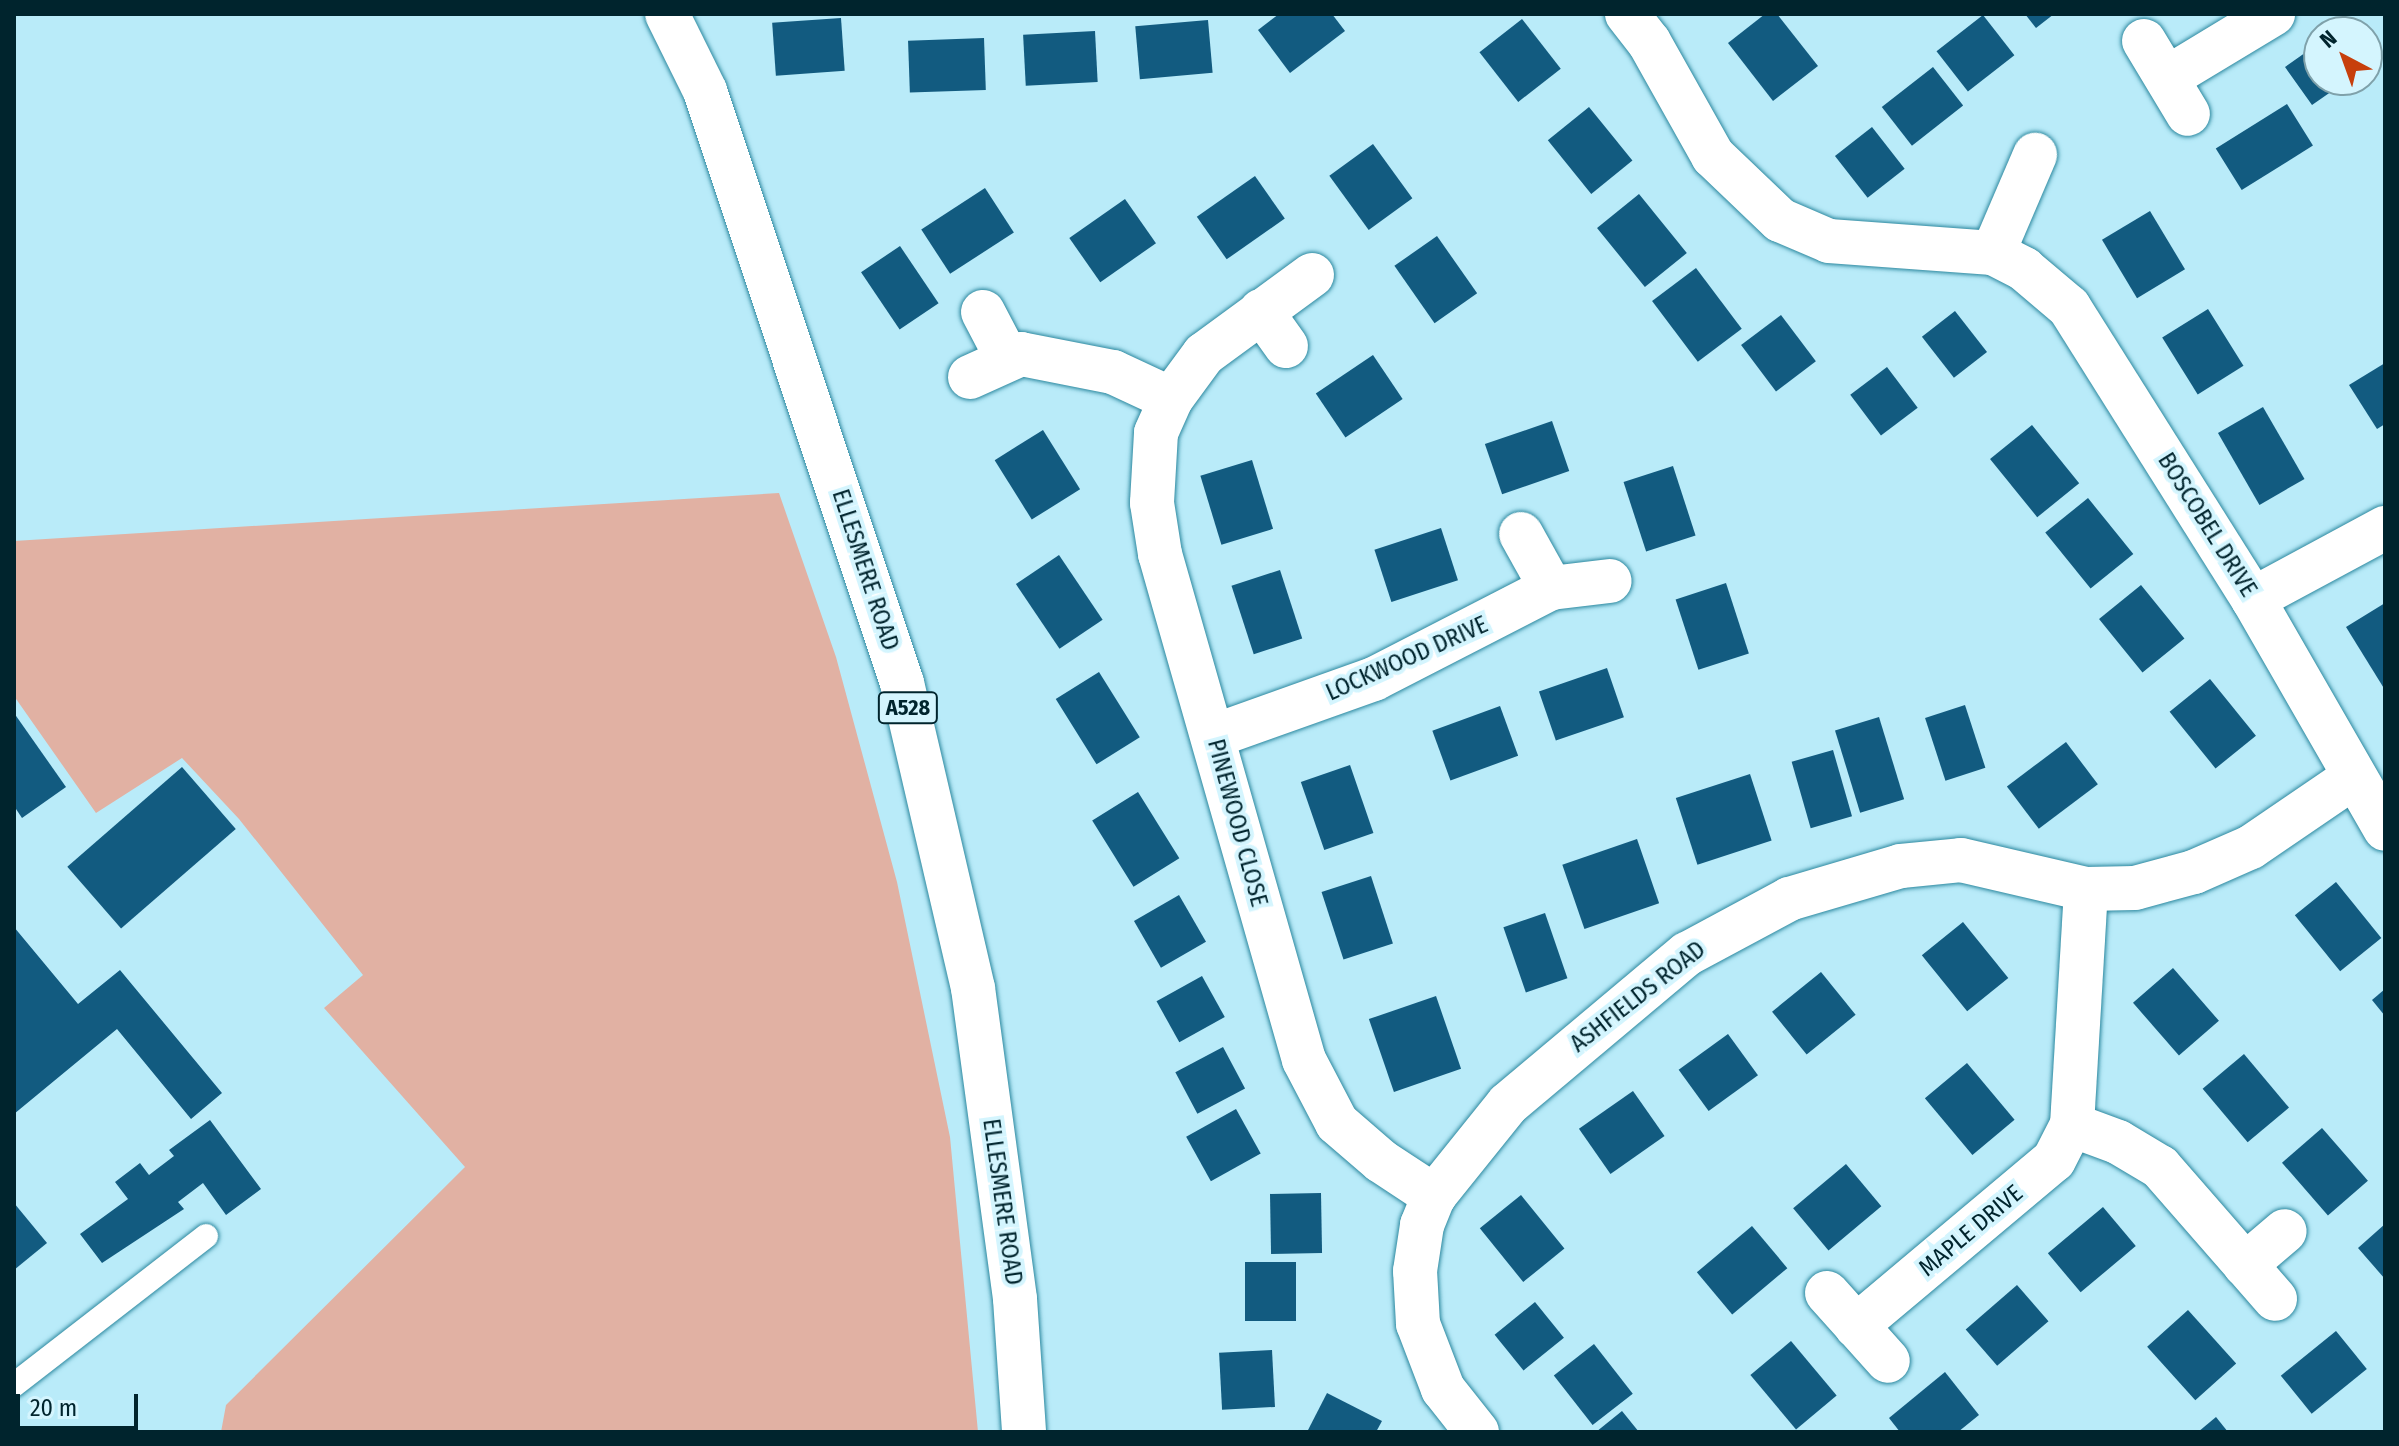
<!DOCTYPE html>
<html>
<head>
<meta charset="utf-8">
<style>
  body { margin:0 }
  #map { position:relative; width:2399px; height:1446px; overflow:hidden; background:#b9ebf9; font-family:"Fira Sans Condensed",sans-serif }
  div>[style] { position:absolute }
  .green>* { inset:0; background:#e1b1a3 }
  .building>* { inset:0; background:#125b80; transform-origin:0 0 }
  .roads { filter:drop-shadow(0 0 2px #2c889f) drop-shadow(0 0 2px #2c889f) }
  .lane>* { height:24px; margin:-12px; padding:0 12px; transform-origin:12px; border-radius:12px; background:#fff }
  .street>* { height:44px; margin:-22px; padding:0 22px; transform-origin:22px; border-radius:22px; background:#fff }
  .primary>* { height:44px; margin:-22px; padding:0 22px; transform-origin:22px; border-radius:22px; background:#fff }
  span { translate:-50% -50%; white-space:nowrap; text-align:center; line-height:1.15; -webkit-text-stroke:8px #d4f5fe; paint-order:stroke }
  .shield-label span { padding:2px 6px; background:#d4f5fe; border:2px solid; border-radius:6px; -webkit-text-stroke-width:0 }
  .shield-label { font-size:22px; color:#00242d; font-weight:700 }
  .street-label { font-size:24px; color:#00242d }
  .frame { position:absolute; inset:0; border:16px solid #00242d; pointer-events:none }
  .north { position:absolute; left:2303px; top:16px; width:80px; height:80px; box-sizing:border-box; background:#d4f5fe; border:2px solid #7fa1aa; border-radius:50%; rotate:319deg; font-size:22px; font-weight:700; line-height:32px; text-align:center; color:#00242d }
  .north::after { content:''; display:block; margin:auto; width:28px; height:36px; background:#c73f0c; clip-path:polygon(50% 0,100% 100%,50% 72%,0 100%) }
  .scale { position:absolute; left:16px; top:1394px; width:122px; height:36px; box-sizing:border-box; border:4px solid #00242d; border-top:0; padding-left:10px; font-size:24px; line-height:28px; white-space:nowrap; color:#00242d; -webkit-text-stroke:6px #d4f5fe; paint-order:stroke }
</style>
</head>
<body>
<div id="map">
  <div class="green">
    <i style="clip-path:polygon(779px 493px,836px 657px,897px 882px,950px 1137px,978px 1432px,221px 1432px,226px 1405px,465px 1167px,324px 1008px,363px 975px,239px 819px,182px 758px,96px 813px,14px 696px,14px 541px)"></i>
  </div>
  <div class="building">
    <i style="clip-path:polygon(1279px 14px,1332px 14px,1345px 31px,1290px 73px,1258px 30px)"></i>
    <i style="clip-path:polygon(1765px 14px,1777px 14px,1818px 66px,1773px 101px,1728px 43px)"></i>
    <i style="clip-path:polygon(2025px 14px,2054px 14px,2036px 28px)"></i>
    <i style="left:1983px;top:15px;width:51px;height:59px;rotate:52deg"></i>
    <i style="left:841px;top:18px;width:53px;height:69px;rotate:86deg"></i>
    <i style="left:1522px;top:19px;width:63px;height:54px;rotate:52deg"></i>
    <i style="clip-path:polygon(2353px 19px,2362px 32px,2334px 32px)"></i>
    <i style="left:1208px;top:20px;width:53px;height:73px;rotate:85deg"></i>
    <i style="left:1095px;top:31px;width:51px;height:72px;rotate:87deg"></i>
    <i style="left:984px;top:38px;width:52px;height:76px;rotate:88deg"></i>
    <i style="clip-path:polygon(2367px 39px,2380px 58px,2367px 67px)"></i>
    <i style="clip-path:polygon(2319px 43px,2319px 80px,2348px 80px,2312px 105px,2285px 67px)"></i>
    <i style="left:1933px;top:67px;width:49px;height:65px;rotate:52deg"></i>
    <i style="left:2287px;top:104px;width:49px;height:84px;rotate:58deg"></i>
    <i style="left:1589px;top:107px;width:69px;height:53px;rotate:51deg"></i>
    <i style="left:1872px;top:127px;width:53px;height:47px;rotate:52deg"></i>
    <i style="left:1373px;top:144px;width:67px;height:54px;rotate:54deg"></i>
    <i style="left:1255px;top:176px;width:52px;height:71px;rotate:55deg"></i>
    <i style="left:985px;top:188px;width:53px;height:76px;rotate:57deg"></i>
    <i style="left:1639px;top:194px;width:76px;height:54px;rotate:51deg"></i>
    <i style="left:1125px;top:199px;width:54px;height:68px;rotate:55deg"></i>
    <i style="left:2150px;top:211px;width:68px;height:56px;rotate:59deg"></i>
    <i style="left:1437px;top:236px;width:70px;height:52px;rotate:55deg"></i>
    <i style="left:900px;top:246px;width:69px;height:47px;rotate:56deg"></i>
    <i style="left:1696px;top:268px;width:76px;height:55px;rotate:53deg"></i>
    <i style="left:2208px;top:309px;width:67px;height:54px;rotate:58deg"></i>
    <i style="left:1955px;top:311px;width:52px;height:42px;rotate:52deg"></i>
    <i style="left:1781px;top:315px;width:58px;height:50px;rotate:53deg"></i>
    <i style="left:1373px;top:355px;width:53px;height:69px;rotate:56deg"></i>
    <i style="clip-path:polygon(2385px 363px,2385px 424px,2377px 429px,2349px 385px)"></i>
    <i style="left:1887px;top:367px;width:51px;height:46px;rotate:53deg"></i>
    <i style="left:2263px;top:407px;width:83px;height:52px;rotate:60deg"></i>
    <i style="left:1552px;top:421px;width:53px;height:71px;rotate:71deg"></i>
    <i style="left:2032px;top:425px;width:75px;height:54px;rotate:51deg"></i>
    <i style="left:1043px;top:430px;width:70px;height:57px;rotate:58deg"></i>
    <i style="left:1252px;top:460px;width:72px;height:54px;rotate:73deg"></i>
    <i style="left:1673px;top:466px;width:73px;height:52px;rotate:72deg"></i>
    <i style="left:2088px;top:498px;width:72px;height:55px;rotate:51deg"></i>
    <i style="left:1441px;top:528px;width:55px;height:70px;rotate:72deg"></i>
    <i style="left:1059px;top:555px;width:78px;height:52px;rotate:56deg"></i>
    <i style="left:1280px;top:570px;width:72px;height:51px;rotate:72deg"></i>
    <i style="left:1726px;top:583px;width:74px;height:53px;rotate:72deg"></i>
    <i style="left:2141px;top:585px;width:69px;height:54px;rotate:51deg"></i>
    <i style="clip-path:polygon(2385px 603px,2385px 690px,2346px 627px)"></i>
    <i style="left:1607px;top:668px;width:52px;height:72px;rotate:71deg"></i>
    <i style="left:1099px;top:672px;width:77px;height:51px;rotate:58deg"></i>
    <i style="left:2210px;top:679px;width:73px;height:52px;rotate:51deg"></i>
    <i style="left:1965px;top:705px;width:66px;height:42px;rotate:72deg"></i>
    <i style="left:1500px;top:706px;width:53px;height:72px;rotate:70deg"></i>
    <i style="clip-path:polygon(14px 713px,66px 787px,22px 818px,14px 806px)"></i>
    <i style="left:1879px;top:717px;width:86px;height:46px;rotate:73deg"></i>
    <i style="left:2066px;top:742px;width:53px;height:74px;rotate:53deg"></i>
    <i style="left:1833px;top:750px;width:69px;height:43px;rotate:74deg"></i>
    <i style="left:1350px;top:765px;width:72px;height:52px;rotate:71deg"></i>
    <i style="left:182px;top:767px;width:82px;height:152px;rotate:49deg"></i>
    <i style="left:1750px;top:774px;width:70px;height:78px;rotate:72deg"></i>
    <i style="left:1138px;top:792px;width:78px;height:54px;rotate:58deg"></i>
    <i style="left:1637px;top:839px;width:68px;height:79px;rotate:71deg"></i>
    <i style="left:1371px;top:876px;width:71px;height:52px;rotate:72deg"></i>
    <i style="left:2336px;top:882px;width:72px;height:53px;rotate:51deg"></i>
    <i style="left:1179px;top:895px;width:54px;height:52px;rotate:60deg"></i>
    <i style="left:1545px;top:913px;width:69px;height:44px;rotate:71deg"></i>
    <i style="left:1963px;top:922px;width:72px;height:53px;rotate:51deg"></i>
    <i style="clip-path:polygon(14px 927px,78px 1004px,120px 970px,222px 1093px,191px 1119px,117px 1029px,14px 1114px)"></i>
    <i style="left:2173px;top:968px;width:70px;height:53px;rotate:49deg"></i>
    <i style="left:1821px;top:972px;width:55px;height:63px;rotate:51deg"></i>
    <i style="left:1202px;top:976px;width:47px;height:52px;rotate:61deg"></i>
    <i style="clip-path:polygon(2385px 989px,2385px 1016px,2372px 1000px)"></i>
    <i style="left:1436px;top:996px;width:77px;height:71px;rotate:71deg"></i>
    <i style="left:1728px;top:1034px;width:51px;height:61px;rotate:54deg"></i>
    <i style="left:1223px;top:1047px;width:47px;height:54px;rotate:62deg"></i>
    <i style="left:2244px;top:1054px;width:70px;height:54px;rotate:50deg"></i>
    <i style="left:1967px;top:1063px;width:74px;height:55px;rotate:50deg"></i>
    <i style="left:1633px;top:1091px;width:55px;height:66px;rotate:55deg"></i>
    <i style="left:1236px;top:1109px;width:51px;height:57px;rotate:61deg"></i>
    <i style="clip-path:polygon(210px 1120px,261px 1189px,226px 1215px,203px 1183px,178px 1202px,184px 1209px,102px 1263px,80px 1234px,128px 1199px,115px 1182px,140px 1163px,149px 1175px,174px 1156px,169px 1150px)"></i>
    <i style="left:2322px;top:1128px;width:70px;height:53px;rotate:49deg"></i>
    <i style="left:1846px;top:1164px;width:55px;height:69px;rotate:50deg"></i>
    <i style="left:1321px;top:1193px;width:60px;height:51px;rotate:89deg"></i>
    <i style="left:1521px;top:1195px;width:69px;height:53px;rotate:51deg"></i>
    <i style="clip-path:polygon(14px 1203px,47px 1243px,14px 1270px)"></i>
    <i style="left:2103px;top:1207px;width:51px;height:72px;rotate:50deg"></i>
    <i style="clip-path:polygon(2385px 1224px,2385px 1279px,2358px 1248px)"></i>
    <i style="left:1752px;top:1226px;width:55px;height:72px;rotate:50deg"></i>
    <i style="left:1296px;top:1262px;width:59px;height:51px;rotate:90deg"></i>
    <i style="left:2017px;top:1285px;width:48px;height:68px;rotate:49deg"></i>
    <i style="left:1535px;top:1302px;width:46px;height:52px;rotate:51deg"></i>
    <i style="left:2188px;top:1310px;width:72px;height:55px;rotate:48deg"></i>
    <i style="left:2336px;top:1331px;width:49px;height:71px;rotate:51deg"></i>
    <i style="left:1791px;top:1341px;width:71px;height:53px;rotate:50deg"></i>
    <i style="left:1594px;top:1344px;width:63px;height:51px;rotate:52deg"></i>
    <i style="left:1272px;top:1350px;width:57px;height:53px;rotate:87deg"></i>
    <i style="clip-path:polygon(1945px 1372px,1979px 1415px,1958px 1432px,1900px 1432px,1889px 1418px)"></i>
    <i style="clip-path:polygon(1327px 1393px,1382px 1421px,1376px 1432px,1307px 1432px)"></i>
    <i style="clip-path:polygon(1622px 1411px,1639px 1432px,1596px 1432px)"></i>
    <i style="clip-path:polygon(2216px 1417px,2228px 1432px,2198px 1432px)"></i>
  </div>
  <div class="roads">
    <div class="lane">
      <i style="left:14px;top:1385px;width:243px;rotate:-37.8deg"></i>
    </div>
    <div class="street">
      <i style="left:1627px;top:14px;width:36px;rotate:52deg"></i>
      <i style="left:1649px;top:42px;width:131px;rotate:60.7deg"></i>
      <i style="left:1713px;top:156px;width:93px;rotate:43.7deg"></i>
      <i style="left:1780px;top:220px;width:53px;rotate:23.2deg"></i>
      <i style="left:1829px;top:241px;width:164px;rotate:4.2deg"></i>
      <i style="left:1993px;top:253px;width:35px;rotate:27deg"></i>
      <i style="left:2024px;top:269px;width:59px;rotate:40.2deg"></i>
      <i style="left:2069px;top:307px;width:345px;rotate:57.8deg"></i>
      <i style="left:2253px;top:599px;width:265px;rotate:60.1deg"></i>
      <i style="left:2144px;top:41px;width:85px;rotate:58.9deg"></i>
      <i style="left:2167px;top:78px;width:124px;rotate:-31.1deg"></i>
      <i style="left:1993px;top:253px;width:107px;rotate:-66.8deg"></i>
      <i style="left:1312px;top:275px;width:134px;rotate:143.8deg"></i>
      <i style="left:1204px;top:354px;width:56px;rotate:126.3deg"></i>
      <i style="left:1171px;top:399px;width:37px;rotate:114deg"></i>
      <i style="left:1156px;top:433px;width:70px;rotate:93.3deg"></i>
      <i style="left:1152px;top:503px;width:52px;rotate:81.1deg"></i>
      <i style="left:1160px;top:554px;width:526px;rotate:74.11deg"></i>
      <i style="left:1304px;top:1060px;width:71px;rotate:62.4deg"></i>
      <i style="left:1337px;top:1123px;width:58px;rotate:40.8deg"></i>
      <i style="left:1381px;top:1161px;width:64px;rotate:33.4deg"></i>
      <i style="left:1261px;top:311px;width:43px;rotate:54.5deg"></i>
      <i style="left:983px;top:312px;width:50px;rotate:62.4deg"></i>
      <i style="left:970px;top:377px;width:56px;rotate:-24.3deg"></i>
      <i style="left:1021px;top:354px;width:94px;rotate:11.1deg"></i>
      <i style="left:1113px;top:372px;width:64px;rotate:25deg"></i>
      <i style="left:1521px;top:534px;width:62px;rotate:60.9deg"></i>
      <i style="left:2253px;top:599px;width:150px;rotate:-28.3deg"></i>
      <i style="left:1214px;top:736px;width:170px;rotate:-19.6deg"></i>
      <i style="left:1374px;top:679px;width:199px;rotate:-27.2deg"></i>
      <i style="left:1551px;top:588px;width:59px;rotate:-6.8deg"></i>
      <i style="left:2072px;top:1125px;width:49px;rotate:20.3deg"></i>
      <i style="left:2118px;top:1142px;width:49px;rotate:30.8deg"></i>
      <i style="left:2160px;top:1167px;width:175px;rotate:48.9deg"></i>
      <i style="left:2245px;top:1265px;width:52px;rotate:-40.4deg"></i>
      <i style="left:1827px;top:1293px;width:91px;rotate:48.1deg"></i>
      <i style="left:1856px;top:1326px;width:258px;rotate:-40deg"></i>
      <i style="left:2054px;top:1160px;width:39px;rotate:-63deg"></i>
      <i style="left:2072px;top:1125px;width:236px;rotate:-86.6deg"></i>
      <i style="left:1477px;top:1432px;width:55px;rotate:-128.3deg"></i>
      <i style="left:1443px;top:1389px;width:70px;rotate:-111deg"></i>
      <i style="left:1418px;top:1324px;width:53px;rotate:-93.2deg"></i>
      <i style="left:1415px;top:1271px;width:47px;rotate:-81.3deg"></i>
      <i style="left:1422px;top:1225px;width:31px;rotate:-68deg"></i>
      <i style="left:1434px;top:1196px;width:118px;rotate:-51.2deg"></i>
      <i style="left:1508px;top:1104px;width:234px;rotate:-40deg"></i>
      <i style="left:1687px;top:954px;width:116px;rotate:-28.3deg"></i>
      <i style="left:1789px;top:899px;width:117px;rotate:-16.4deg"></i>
      <i style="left:1901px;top:866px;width:60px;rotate:-5.7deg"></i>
      <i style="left:1961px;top:860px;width:128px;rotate:13.1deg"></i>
      <i style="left:2086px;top:889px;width:49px;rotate:-1.2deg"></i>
      <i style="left:2135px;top:888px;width:61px;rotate:-15.2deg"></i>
      <i style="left:2194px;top:872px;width:62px;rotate:-23.7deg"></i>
      <i style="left:2251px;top:847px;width:122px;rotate:-34.3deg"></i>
    </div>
    <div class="primary">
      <i style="left:667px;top:14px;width:86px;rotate:63.7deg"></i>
      <i style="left:705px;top:91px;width:624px;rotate:71.59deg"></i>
      <i style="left:902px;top:683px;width:313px;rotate:76.9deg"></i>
      <i style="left:973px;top:988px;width:314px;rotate:82.3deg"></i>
      <i style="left:1015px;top:1299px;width:133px;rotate:86.1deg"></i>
    </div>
  </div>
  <div class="shield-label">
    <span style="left:908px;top:708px">A528</span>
  </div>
  <div class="street-label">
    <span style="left:2207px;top:525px;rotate:58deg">BOSCOBEL DRIVE</span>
    <span style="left:865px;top:570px;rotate:72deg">ELLESMERE ROAD</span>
    <span style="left:1407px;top:659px;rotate:-24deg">LOCKWOOD DRIVE</span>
    <span style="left:1237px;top:823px;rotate:75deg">PINEWOOD CLOSE</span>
    <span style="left:1638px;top:997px;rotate:-38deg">ASHFIELDS ROAD</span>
    <span style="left:1002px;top:1202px;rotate:82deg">ELLESMERE ROAD</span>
    <span style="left:1971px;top:1231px;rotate:-40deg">MAPLE DRIVE</span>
  </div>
  <div class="frame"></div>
  <div class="north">N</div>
  <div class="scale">20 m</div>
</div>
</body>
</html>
